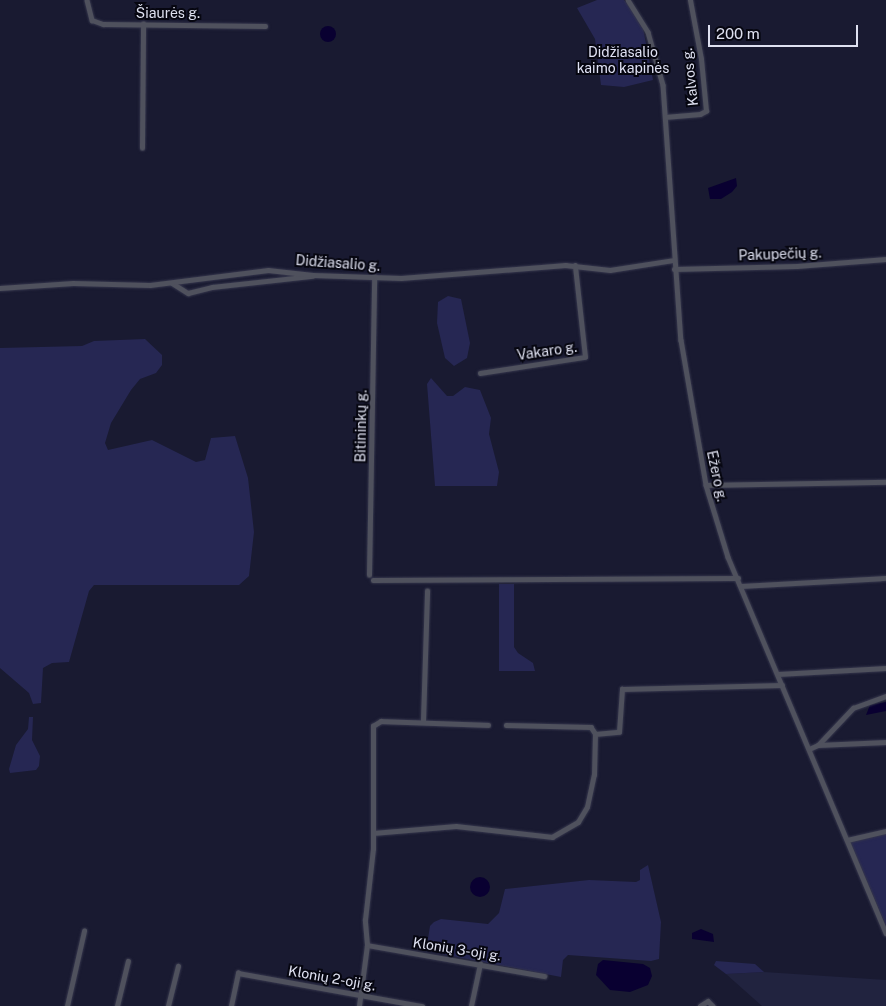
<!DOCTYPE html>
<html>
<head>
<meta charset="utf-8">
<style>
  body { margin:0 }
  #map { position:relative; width:886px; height:1006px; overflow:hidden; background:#191a31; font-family:"Public Sans",sans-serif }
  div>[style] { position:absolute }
  .built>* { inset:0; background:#21233f }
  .green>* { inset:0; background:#262753 }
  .water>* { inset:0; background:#090031 }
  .round { border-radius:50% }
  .roads { filter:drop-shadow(0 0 1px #35364c) drop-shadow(0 0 1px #35364c) }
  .minor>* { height:4.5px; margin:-2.25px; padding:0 2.25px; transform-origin:2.25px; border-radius:2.25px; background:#4f515d }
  span { translate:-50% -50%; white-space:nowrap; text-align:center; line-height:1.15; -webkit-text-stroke:4px #060610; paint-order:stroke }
  .street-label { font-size:14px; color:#dee0f0 }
  .park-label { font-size:14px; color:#e0e2f4 }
  .scale { position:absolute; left:708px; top:25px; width:150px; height:22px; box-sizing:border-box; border:2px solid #dee0f0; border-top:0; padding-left:6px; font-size:15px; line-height:18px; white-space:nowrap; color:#dee0f0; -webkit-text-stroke:4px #060610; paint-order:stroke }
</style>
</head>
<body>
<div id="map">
  <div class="built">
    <i style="clip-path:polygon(764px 972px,886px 980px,886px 1006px,762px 1006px,726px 974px)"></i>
  </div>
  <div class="green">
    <i style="clip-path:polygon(597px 0,624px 0,635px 13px,643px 28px,653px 80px,624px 87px,601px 85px,595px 39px,577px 8px)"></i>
    <i style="clip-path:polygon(448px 296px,461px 299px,470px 343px,467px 358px,454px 366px,445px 358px,437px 323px,438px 302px)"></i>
    <i style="clip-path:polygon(145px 339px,162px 355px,162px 365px,156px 373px,140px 379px,131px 390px,111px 423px,105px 443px,108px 450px,152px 440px,196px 462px,205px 460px,211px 438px,235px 436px,248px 478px,254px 532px,249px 576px,239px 585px,94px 585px,89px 591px,69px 662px,52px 663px,43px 668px,41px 703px,33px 704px,29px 693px,0 668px,0 348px,82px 346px,94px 341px)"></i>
    <i style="clip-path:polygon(431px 378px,447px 396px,453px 396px,465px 387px,480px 390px,491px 418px,489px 434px,499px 472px,497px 486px,435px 486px,427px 384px)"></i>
    <i style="clip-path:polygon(499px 584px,514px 584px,514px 647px,518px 653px,533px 663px,535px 671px,499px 671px)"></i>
    <i style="clip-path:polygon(29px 717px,33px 717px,32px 740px,40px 756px,39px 766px,36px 770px,10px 773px,9px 769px,16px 745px,28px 729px)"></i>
    <i style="clip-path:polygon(886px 834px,886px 926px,850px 842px)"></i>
    <i style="clip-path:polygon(648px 865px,661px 922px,659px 959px,651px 961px,568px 955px,563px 960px,561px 977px,426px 951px,430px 926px,434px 922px,441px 919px,488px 924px,499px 913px,505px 889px,589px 880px,636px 882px,640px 880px,640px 870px)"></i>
    <i style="clip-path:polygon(716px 961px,755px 964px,764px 972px,726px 974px,714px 965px)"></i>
  </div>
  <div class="water">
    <i class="round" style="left:320px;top:26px;width:16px;height:16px"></i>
    <i style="clip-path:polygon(736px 178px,737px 186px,732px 192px,721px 199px,710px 199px,708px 188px)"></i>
    <i style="clip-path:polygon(886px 702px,886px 711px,866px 715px,870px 705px)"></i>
    <i class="round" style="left:470px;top:877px;width:20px;height:20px"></i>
    <i style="clip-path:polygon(701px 929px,713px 934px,714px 942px,692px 939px,692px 933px)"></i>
    <i style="clip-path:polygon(603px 960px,643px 964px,650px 968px,652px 976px,648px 985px,630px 992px,610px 990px,596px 975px,598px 964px)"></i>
  </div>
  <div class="roads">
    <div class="minor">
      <i style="left:87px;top:0;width:21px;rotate:76deg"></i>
      <i style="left:92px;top:20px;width:12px;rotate:20deg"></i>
      <i style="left:103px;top:24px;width:162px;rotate:0.7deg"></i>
      <i style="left:628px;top:0;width:38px;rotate:58deg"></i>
      <i style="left:648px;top:32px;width:55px;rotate:74.2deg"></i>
      <i style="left:663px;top:85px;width:256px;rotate:86deg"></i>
      <i style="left:681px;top:340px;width:147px;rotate:80.2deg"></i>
      <i style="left:706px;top:485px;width:75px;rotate:73deg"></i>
      <i style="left:728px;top:557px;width:408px;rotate:67.2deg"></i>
      <i style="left:665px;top:117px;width:35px;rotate:-5deg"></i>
      <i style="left:700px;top:114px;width:7px;rotate:-27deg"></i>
      <i style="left:706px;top:111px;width:52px;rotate:-95.5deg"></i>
      <i style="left:701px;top:59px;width:60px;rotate:-100.6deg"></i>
      <i style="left:142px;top:148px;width:124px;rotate:-89.5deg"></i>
      <i style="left:674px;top:269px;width:123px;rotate:-1.4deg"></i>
      <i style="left:797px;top:266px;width:89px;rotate:-4.5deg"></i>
      <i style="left:172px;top:283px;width:19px;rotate:32deg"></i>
      <i style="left:188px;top:293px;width:25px;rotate:-14deg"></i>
      <i style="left:212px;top:287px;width:101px;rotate:-6.3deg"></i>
      <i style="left:0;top:288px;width:73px;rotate:-3.9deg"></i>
      <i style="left:73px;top:283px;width:77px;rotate:1.5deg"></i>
      <i style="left:150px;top:285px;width:119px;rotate:-7.2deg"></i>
      <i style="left:268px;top:270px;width:45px;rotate:6.3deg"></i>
      <i style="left:313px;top:275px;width:88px;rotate:2deg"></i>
      <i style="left:401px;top:278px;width:165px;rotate:-4.5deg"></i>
      <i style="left:565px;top:265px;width:45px;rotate:6.3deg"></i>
      <i style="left:610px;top:270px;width:65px;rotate:-8.9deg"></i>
      <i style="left:480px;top:373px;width:106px;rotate:-8.7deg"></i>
      <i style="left:585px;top:357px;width:92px;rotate:-96.3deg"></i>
      <i style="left:706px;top:485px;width:180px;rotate:-1deg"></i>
      <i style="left:369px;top:575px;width:298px;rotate:-89deg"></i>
      <i style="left:373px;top:580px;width:365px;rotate:-0.3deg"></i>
      <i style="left:741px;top:586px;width:145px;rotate:-3.2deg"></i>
      <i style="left:778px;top:674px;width:108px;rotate:-3.2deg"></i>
      <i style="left:423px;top:721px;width:130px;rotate:-88.2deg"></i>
      <i style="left:506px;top:725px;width:85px;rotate:1.3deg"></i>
      <i style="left:591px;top:727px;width:7px;rotate:56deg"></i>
      <i style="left:818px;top:745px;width:51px;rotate:-46.6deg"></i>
      <i style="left:853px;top:708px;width:35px;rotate:-20deg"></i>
      <i style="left:809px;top:749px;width:10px;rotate:-24deg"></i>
      <i style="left:818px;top:745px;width:68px;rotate:-2.5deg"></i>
      <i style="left:373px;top:833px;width:83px;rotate:-4.8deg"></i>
      <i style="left:456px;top:826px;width:97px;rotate:6.5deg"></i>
      <i style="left:552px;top:837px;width:30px;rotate:-30deg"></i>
      <i style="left:578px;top:822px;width:17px;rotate:-59deg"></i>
      <i style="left:587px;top:807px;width:33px;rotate:-78deg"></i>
      <i style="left:594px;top:775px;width:41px;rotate:-88.6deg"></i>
      <i style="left:595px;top:734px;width:24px;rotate:-5deg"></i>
      <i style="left:619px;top:732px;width:43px;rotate:-86deg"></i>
      <i style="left:622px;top:689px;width:160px;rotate:-1.4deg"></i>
      <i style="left:847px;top:840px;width:40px;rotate:-13deg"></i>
      <i style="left:367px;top:945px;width:180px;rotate:9.9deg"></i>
      <i style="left:67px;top:1006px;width:77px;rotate:-77.2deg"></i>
      <i style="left:117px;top:1006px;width:46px;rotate:-76.3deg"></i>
      <i style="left:168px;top:1006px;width:41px;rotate:-76deg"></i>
      <i style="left:231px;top:1006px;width:34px;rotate:-78deg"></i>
      <i style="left:238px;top:973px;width:187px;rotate:10.2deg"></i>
      <i style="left:359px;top:1006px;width:62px;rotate:-82.5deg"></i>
      <i style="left:367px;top:945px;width:25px;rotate:-95deg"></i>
      <i style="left:365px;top:920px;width:71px;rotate:-83.6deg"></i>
      <i style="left:373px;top:849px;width:123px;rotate:-90deg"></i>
      <i style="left:373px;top:726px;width:9px;rotate:-32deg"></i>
      <i style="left:381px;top:721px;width:107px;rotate:2.1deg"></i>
      <i style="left:471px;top:1006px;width:43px;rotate:-77.9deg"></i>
      <i style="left:700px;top:1006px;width:9px;rotate:-32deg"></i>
      <i style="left:708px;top:1001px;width:7px;rotate:45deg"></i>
    </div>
  </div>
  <div class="street-label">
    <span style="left:168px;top:13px">Šiaurės g.</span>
    <span style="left:690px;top:77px;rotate:-96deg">Kalvos g.</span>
    <span style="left:780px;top:254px;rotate:-2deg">Pakupečių g.</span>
    <span style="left:338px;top:263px;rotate:4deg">Didžiasalio g.</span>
    <span style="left:547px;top:351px;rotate:-8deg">Vakaro g.</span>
    <span style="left:361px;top:426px;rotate:-89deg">Bitininkų g.</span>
    <span style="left:717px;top:476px;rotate:78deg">Ežero g.</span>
    <span style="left:457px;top:949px;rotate:9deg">Klonių 3-oji g.</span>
    <span style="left:332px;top:978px;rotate:10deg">Klonių 2-oji g.</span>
  </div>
  <div class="park-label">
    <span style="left:623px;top:60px">Didžiasalio<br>kaimo kapinės</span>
  </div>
  <div class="scale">200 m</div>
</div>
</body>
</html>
